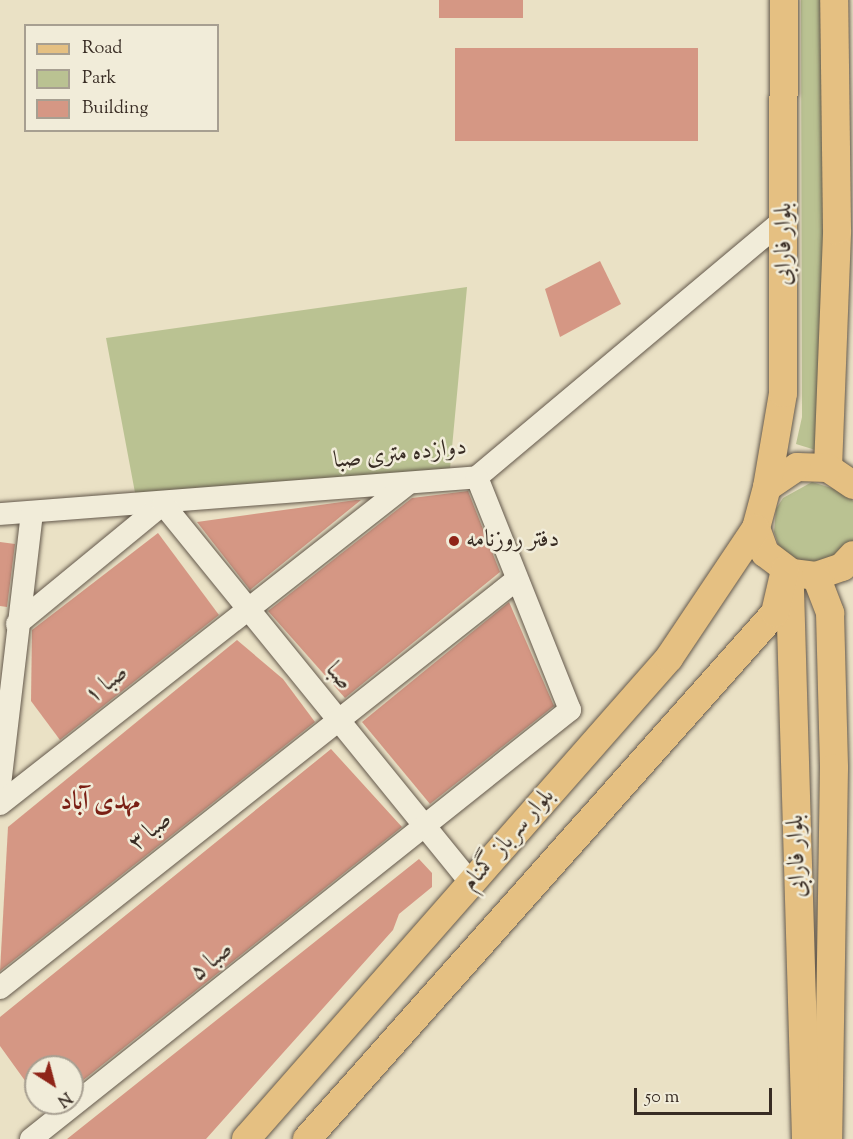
<!DOCTYPE html>
<html>
<head>
<meta charset="utf-8">
<style>
  body { margin:0 }
  #map { position:relative; width:853px; height:1139px; overflow:hidden; background:#eae1c5; font-family:"Sorts Mill Goudy",Amiri,serif }
  div>[style] { position:absolute }
  .green>* { inset:0; background:#bac292 }
  .building>* { inset:0; background:#d59784; transform-origin:0 0 }
  .roads { filter:drop-shadow(0 0 2px #64594c) drop-shadow(0 0 2px #64594c) }
  .minor>* { height:22px; margin:-11px; padding:0 11px; transform-origin:11px; border-radius:11px; background:#f1ecd9 }
  .major>* { height:28px; margin:-14px; padding:0 14px; transform-origin:14px; border-radius:14px; background:#e5c082 }
  .dots>* { width:16px; height:16px; translate:-50% -50%; box-sizing:border-box; border:3px solid #f1ecd9; border-radius:50% }
  span { translate:-50% -50%; white-space:nowrap; text-align:center; line-height:1.15; -webkit-text-stroke:5px #f1ecd9; paint-order:stroke }
  .street-label { font-size:24px; color:#382c24 }
  .poi-label { font-size:24px; color:#382c24 }
  .left { translate:0 -50%; text-align:left }
  .neighbourhood-label { font-size:26px; color:#7a1f14; font-weight:700 }
  .legend { position:absolute; left:24px; top:24px; width:195px; height:108px; box-sizing:border-box; background:#f1ecd9; border:2px solid #a79f91; margin:0; padding:8px 10px; list-style:none; font-size:18px; color:#382c24 }
  .legend li { display:flex; align-items:center; gap:12px; height:30px }
  .legend b { width:30px; border:2px solid #a79f91 }
  .north { position:absolute; left:24px; top:1055px; width:60px; height:60px; box-sizing:border-box; background:#f1ecd9; border:2px solid #a79f91; border-radius:50%; rotate:144deg; font-size:16px; font-weight:700; line-height:24px; text-align:center; color:#382c24 }
  .north::after { content:''; display:block; margin:auto; width:21px; height:27px; background:#8f2418; clip-path:polygon(50% 0,100% 100%,50% 72%,0 100%) }
  .scale { position:absolute; left:634px; top:1088px; width:138px; height:27px; box-sizing:border-box; border:3px solid #382c24; border-top:0; padding-left:8px; font-size:18px; line-height:21px; white-space:nowrap; color:#382c24; -webkit-text-stroke:4px #f1ecd9; paint-order:stroke }
</style>
</head>
<body>
<div id="map">
  <div class="green">
    <i style="clip-path:polygon(801px 0,828px 0,822px 452px,796px 444px,802px 417px)"></i>
    <i style="clip-path:polygon(467px 287px,450px 469px,136px 498px,106px 338px)"></i>
    <i style="clip-path:polygon(812px 482px,848px 493px,853px 501px,853px 553px,810px 574px,781px 552px,774px 532px,776px 509px,783px 498px)"></i>
  </div>
  <div class="building">
    <i style="left:439px;top:0;width:84px;height:18px"></i>
    <i style="left:455px;top:48px;width:243px;height:93px"></i>
    <i style="clip-path:polygon(600px 261px,621px 304px,560px 337px,545px 289px)"></i>
    <i style="clip-path:polygon(468px 491px,500px 572px,345px 698px,268px 611px,412px 498px)"></i>
    <i style="clip-path:polygon(356px 500px,361px 500px,250px 590px,197px 522px)"></i>
    <i style="clip-path:polygon(158px 533px,219px 615px,60px 740px,31px 701px,32px 630px)"></i>
    <i style="clip-path:polygon(0 542px,15px 544px,7px 607px,0 606px)"></i>
    <i style="clip-path:polygon(509px 602px,554px 706px,430px 804px,362px 722px)"></i>
    <i style="clip-path:polygon(237px 640px,283px 679px,315px 722px,0 971px,8px 827px)"></i>
    <i style="clip-path:polygon(331px 749px,402px 827px,72px 1089px,72px 1067px,36px 1067px,36px 1096px,0 1046px,0 1017px)"></i>
    <i style="clip-path:polygon(419px 859px,432px 873px,432px 887px,399px 914px,393px 930px,206px 1139px,67px 1139px)"></i>
  </div>
  <div class="roads">
    <div class="minor">
      <i style="left:0;top:514px;width:478px;rotate:-4.4deg"></i>
      <i style="left:477px;top:477px;width:402px;rotate:-40deg"></i>
      <i style="left:17px;top:624px;width:189px;rotate:-39.4deg"></i>
      <i style="left:163px;top:504px;width:488px;rotate:50.9deg"></i>
      <i style="left:0;top:785px;width:273px;rotate:-83.3deg"></i>
      <i style="left:0;top:804px;width:520px;rotate:-38.13deg"></i>
      <i style="left:0;top:988px;width:658px;rotate:-38.33deg"></i>
      <i style="left:31px;top:1139px;width:689px;rotate:-38.52deg"></i>
      <i style="left:570px;top:710px;width:251px;rotate:-111.8deg"></i>
    </div>
    <div class="major">
      <i style="left:828px;top:468px;width:238px;rotate:-87.8deg"></i>
      <i style="left:837px;top:230px;width:230px;rotate:-90.7deg"></i>
      <i style="left:853px;top:485px;width:30px;rotate:-146deg"></i>
      <i style="left:828px;top:468px;width:31px;rotate:-178deg"></i>
      <i style="left:797px;top:467px;width:36px;rotate:146deg"></i>
      <i style="left:767px;top:487px;width:42px;rotate:105deg"></i>
      <i style="left:756px;top:528px;width:27px;rotate:70deg"></i>
      <i style="left:765px;top:553px;width:34px;rotate:37deg"></i>
      <i style="left:792px;top:573px;width:24px;rotate:7deg"></i>
      <i style="left:816px;top:576px;width:28px;rotate:-19deg"></i>
      <i style="left:842px;top:567px;width:16px;rotate:-47deg"></i>
      <i style="left:767px;top:487px;width:95px;rotate:-80.3deg"></i>
      <i style="left:783px;top:393px;width:393px;rotate:-89.9deg"></i>
      <i style="left:816px;top:576px;width:40px;rotate:69deg"></i>
      <i style="left:830px;top:613px;width:155px;rotate:88.5deg"></i>
      <i style="left:834px;top:768px;width:371px;rotate:90.9deg"></i>
      <i style="left:790px;top:590px;width:549px;rotate:88.33deg"></i>
      <i style="left:246px;top:1139px;width:641px;rotate:-48.67deg"></i>
      <i style="left:669px;top:658px;width:156px;rotate:-56.2deg"></i>
      <i style="left:307px;top:1139px;width:704px;rotate:-48.34deg"></i>
      <i style="left:775px;top:613px;width:44px;rotate:-76.9deg"></i>
    </div>
  </div>
  <div class="dots">
    <i style="left:454px;top:541px;background:#8f2418"></i>
  </div>
  <div class="street-label">
    <span style="left:785px;top:244px;rotate:-90deg">بلوار فارابی</span>
    <span style="left:400px;top:455px;rotate:-6deg">دوازده متری صبا</span>
    <span style="left:338px;top:677px;rotate:51deg">صبا</span>
    <span style="left:107px;top:685px;rotate:-38deg">صبا ۱</span>
    <span style="left:151px;top:832px;rotate:-39deg">صبا ۳</span>
    <span style="left:509px;top:840px;rotate:-49deg">بلوار سرباز گمنام</span>
    <span style="left:798px;top:856px;rotate:-92deg">بلوار فارابی</span>
    <span style="left:212px;top:962px;rotate:-39deg">صبا ۵</span>
  </div>
  <div class="poi-label">
    <span class="left" style="left:466px;top:541px">دفتر روزنامه</span>
  </div>
  <div class="neighbourhood-label">
    <span style="left:100px;top:803px">مهدی آباد</span>
  </div>
  <ul class="legend">
  <li><b style="height:8px;background:#e5c082"></b>Road</li>
  <li><b style="height:16px;background:#bac292"></b>Park</li>
  <li><b style="height:16px;background:#d59784"></b>Building</li>
  </ul>
  <div class="north">N</div>
  <div class="scale">50 m</div>
</div>
</body>
</html>
